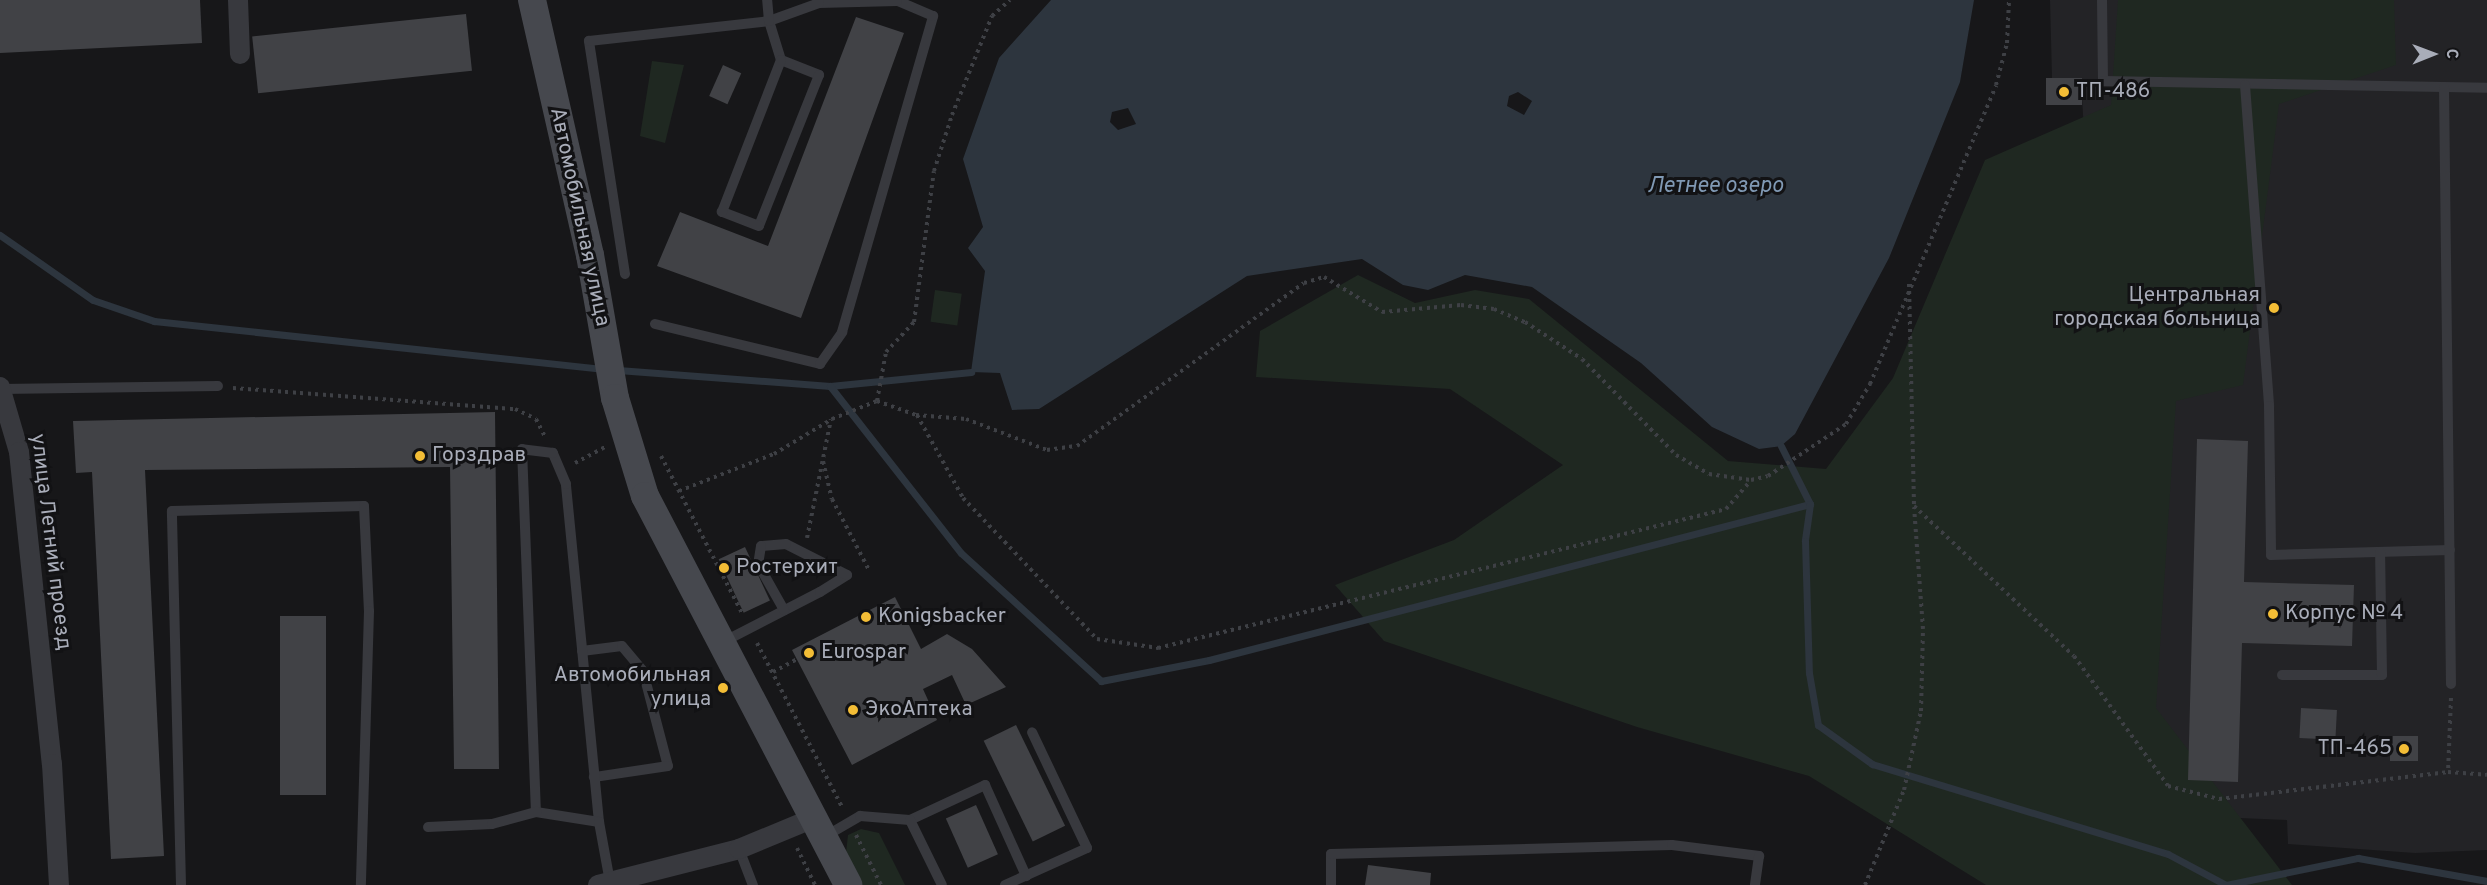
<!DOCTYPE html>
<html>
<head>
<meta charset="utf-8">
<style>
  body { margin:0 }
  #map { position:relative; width:2487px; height:885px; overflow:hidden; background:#171719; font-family:Overpass,sans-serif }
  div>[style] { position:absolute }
  .built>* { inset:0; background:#232326 }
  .green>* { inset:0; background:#1f2821; transform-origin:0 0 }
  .water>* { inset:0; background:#2d353e }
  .stream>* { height:7px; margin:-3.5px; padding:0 3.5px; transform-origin:3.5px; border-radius:3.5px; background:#2d353e }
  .building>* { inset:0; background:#414246; transform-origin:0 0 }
  .path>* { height:4px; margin-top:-2px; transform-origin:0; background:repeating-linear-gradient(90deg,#3e4045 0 3px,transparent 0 7.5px) }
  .lane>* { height:10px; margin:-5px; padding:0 5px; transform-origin:5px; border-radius:5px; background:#38393e }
  .street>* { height:20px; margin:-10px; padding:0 10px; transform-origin:10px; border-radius:10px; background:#38393e }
  .secondary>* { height:28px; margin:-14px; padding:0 14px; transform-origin:14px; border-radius:14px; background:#46484e }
  .dots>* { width:16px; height:16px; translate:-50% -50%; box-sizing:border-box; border:3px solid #121214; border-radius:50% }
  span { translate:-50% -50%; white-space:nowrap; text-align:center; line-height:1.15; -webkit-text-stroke:6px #121214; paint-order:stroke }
  .poi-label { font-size:21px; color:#a9adb9 }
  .left { translate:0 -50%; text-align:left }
  .right { translate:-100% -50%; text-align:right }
  .street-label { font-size:21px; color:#a9adb9 }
  .water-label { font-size:22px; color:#8099b4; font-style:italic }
  .north { position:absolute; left:2403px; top:24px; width:60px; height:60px; -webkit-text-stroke:4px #121214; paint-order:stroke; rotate:89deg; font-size:16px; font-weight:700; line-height:24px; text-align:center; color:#a9adb9 }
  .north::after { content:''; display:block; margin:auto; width:21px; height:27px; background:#a9adb9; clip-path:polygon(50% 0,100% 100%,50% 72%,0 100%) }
</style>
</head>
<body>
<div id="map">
  <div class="built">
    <i style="clip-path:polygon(2050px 0,2487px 0,2487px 850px,2415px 853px,2288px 844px,2287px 820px,2121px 813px,2081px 78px,2052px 78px)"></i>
  </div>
  <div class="green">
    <i style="clip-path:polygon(2118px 0,2394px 0,2396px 65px,2279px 104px,2243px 385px,2176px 401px,2156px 708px,2292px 885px,1986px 885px,1809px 776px,1637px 727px,1384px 641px,1335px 585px,1454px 540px,1563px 465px,1450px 389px,1256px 377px,1260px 331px,1358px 275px,1415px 303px,1475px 290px,1529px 299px,1728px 461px,1826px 469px,1893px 378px,1985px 160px,2111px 105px)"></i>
    <i style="clip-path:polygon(652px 61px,684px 65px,665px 143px,640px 136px)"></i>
    <i style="left:935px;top:290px;width:27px;height:32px;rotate:8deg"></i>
    <i style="clip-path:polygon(861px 829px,879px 833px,905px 885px,862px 885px,846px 853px,848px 835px)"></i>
  </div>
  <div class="water">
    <i style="clip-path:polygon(evenodd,1051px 0,1974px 0,1960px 82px,1889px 258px,1795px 434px,1781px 446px,1759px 449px,1712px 427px,1641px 363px,1532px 287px,1465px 275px,1428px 290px,1403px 285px,1362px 259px,1247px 276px,1039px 409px,1012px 410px,1000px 373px,971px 372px,985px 271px,968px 248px,983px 227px,963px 159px,999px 58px,1051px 0,1518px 92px,1532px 101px,1524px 115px,1507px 106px,1509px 96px,1518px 92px,1051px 0,1128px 108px,1136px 124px,1118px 130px,1110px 122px,1112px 112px,1128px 108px)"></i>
  </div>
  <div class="stream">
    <i style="left:0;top:235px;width:113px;rotate:35deg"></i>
    <i style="left:93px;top:300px;width:65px;rotate:19deg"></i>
    <i style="left:154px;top:321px;width:453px;rotate:6.1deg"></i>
    <i style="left:618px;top:370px;width:213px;rotate:4.3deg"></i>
    <i style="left:830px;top:386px;width:142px;rotate:-5.7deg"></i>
    <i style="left:830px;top:386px;width:212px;rotate:51.9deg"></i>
    <i style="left:961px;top:553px;width:190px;rotate:42.4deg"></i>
    <i style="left:1101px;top:681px;width:110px;rotate:-11deg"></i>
    <i style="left:1209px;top:660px;width:621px;rotate:-14.55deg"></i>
    <i style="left:1781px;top:446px;width:65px;rotate:63.4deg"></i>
    <i style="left:1810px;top:504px;width:37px;rotate:98deg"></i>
    <i style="left:1805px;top:541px;width:132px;rotate:88.3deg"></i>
    <i style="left:1809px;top:673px;width:53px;rotate:80.2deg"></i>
    <i style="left:1818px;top:725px;width:67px;rotate:35.8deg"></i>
    <i style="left:1872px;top:764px;width:309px;rotate:16.9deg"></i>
    <i style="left:2168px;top:854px;width:66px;rotate:28.1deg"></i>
    <i style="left:2226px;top:885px;width:135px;rotate:-11.6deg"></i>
    <i style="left:2358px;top:858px;width:131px;rotate:10.1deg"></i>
  </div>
  <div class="building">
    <i style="clip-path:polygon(0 0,200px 0,202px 43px,0 53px)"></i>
    <i style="left:466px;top:14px;width:57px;height:215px;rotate:84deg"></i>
    <i style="clip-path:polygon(856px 17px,904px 33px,801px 318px,657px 266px,680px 212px,768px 246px)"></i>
    <i style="left:723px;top:65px;width:20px;height:34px;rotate:24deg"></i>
    <i style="left:2082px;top:78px;width:27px;height:36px;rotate:90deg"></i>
    <i style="clip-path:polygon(495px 412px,499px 769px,454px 769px,450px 467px,145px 470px,164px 856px,111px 859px,92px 472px,76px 473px,73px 421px)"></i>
    <i style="clip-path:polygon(2197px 439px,2248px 441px,2244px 582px,2354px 585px,2352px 646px,2242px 643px,2238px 782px,2188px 780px)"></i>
    <i style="left:745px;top:547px;width:59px;height:29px;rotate:65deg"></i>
    <i style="clip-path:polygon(895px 597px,921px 649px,947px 634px,972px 649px,1006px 687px,966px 705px,952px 675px,923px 689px,937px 720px,852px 765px,792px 650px)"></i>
    <i style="left:326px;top:616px;width:179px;height:46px;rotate:90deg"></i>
    <i style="left:2301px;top:708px;width:36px;height:30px;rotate:3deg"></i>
    <i style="left:1016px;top:725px;width:112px;height:36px;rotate:64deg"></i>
    <i style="left:2390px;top:736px;width:28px;height:25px"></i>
    <i style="left:976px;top:805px;width:54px;height:33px;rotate:66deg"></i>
    <i style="clip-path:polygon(1368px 865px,1431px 873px,1430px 885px,1365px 885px)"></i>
  </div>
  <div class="path">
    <i style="left:1909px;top:284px;width:222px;rotate:88.7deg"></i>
    <i style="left:1914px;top:506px;width:219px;rotate:43.2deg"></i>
    <i style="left:2074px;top:656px;width:160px;rotate:54.1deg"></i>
    <i style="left:2168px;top:786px;width:53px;rotate:14.3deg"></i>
    <i style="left:2219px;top:799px;width:231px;rotate:-6.7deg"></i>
    <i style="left:233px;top:388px;width:283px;rotate:4.3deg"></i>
    <i style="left:515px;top:409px;width:23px;rotate:25deg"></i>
    <i style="left:536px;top:419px;width:20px;rotate:63deg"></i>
    <i style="left:877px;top:401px;width:50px;rotate:-79.6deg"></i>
    <i style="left:886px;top:352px;width:41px;rotate:-47deg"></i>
    <i style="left:914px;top:322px;width:152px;rotate:-82.5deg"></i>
    <i style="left:934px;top:171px;width:59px;rotate:-72.2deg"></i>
    <i style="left:952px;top:115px;width:107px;rotate:-68deg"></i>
    <i style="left:992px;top:16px;width:24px;rotate:-42deg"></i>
    <i style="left:917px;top:415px;width:95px;rotate:61deg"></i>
    <i style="left:963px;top:498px;width:195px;rotate:46.5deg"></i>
    <i style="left:1097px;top:639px;width:62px;rotate:8.4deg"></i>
    <i style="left:1158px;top:648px;width:585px;rotate:-13.75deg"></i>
    <i style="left:1726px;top:509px;width:37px;rotate:-49deg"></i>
    <i style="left:661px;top:456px;width:179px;rotate:62.7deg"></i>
    <i style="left:823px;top:461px;width:39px;rotate:77deg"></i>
    <i style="left:832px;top:499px;width:80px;rotate:62.5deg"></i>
    <i style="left:575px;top:463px;width:34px;rotate:-28deg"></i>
    <i style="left:679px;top:491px;width:102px;rotate:-21.3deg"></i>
    <i style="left:774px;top:454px;width:68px;rotate:-31.1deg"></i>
    <i style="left:832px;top:419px;width:48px;rotate:-21.8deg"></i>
    <i style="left:877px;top:401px;width:41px;rotate:19.7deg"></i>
    <i style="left:916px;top:415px;width:50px;rotate:4.6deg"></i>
    <i style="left:966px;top:419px;width:87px;rotate:20.9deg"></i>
    <i style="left:1047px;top:450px;width:30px;rotate:-8deg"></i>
    <i style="left:1077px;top:446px;width:279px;rotate:-35.7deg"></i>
    <i style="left:1304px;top:283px;width:21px;rotate:-17deg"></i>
    <i style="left:1324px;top:277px;width:68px;rotate:31.1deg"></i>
    <i style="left:1382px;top:312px;width:79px;rotate:-5.1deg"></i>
    <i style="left:1461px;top:305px;width:33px;rotate:7deg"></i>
    <i style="left:1494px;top:309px;width:34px;rotate:23deg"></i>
    <i style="left:1525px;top:322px;width:68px;rotate:33deg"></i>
    <i style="left:1582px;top:359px;width:134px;rotate:45.6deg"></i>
    <i style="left:1676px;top:455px;width:38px;rotate:30deg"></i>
    <i style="left:1709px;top:474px;width:42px;rotate:8.1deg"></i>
    <i style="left:1751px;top:480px;width:17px;rotate:-13deg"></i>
    <i style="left:1768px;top:476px;width:94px;rotate:-33.7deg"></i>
    <i style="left:1846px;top:424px;width:47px;rotate:-59deg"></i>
    <i style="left:1870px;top:384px;width:324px;rotate:-67.1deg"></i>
    <i style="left:1996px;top:85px;width:43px;rotate:-75.3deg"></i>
    <i style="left:2007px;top:43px;width:43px;rotate:-87.3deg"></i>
    <i style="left:807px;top:538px;width:121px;rotate:-78.6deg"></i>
    <i style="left:757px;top:643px;width:187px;rotate:62.6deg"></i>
    <i style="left:773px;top:672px;width:27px;rotate:-28deg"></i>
    <i style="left:2451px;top:698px;width:74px;rotate:92.3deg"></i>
    <i style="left:2448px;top:772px;width:39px;rotate:4deg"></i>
    <i style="left:856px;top:835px;width:56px;rotate:63.4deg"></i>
    <i style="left:797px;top:848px;width:41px;rotate:64.1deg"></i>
    <i style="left:1865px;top:885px;width:103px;rotate:-67.7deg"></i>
    <i style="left:1904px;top:790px;width:81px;rotate:-77.9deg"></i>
    <i style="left:1921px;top:711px;width:82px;rotate:-88.6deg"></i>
    <i style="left:1923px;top:629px;width:122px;rotate:-94.2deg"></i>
  </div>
  <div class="lane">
    <i style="left:2102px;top:0;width:81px;rotate:89.3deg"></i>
    <i style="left:2103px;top:81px;width:384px;rotate:1deg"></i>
    <i style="left:2245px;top:85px;width:322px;rotate:85.7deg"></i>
    <i style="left:2269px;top:406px;width:149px;rotate:89.2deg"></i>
    <i style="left:2271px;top:555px;width:179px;rotate:-1.6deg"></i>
    <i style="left:2444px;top:87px;width:597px;rotate:89.33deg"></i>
    <i style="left:625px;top:274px;width:236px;rotate:-98.8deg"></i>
    <i style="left:589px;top:41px;width:181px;rotate:-6.3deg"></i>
    <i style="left:769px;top:21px;width:41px;rotate:72.9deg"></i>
    <i style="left:781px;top:60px;width:41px;rotate:21.5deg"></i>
    <i style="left:819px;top:75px;width:162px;rotate:111.7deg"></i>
    <i style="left:759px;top:226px;width:40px;rotate:-159deg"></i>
    <i style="left:722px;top:212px;width:163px;rotate:-68.8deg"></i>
    <i style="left:655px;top:324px;width:170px;rotate:13.6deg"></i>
    <i style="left:820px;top:364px;width:39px;rotate:-55deg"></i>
    <i style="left:842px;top:332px;width:329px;rotate:-73.9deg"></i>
    <i style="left:933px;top:16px;width:39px;rotate:-157deg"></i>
    <i style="left:897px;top:1px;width:78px;rotate:178.5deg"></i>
    <i style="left:819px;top:3px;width:53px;rotate:160.2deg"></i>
    <i style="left:769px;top:21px;width:21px;rotate:-95deg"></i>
    <i style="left:1px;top:389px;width:217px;rotate:-0.8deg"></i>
    <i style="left:723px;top:642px;width:109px;rotate:-27.3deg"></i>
    <i style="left:820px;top:592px;width:32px;rotate:-32deg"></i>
    <i style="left:847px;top:575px;width:68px;rotate:-153.1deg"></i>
    <i style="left:786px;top:544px;width:25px;rotate:175deg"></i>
    <i style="left:761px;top:546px;width:18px;rotate:99deg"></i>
    <i style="left:758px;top:564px;width:53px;rotate:60.5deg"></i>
    <i style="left:582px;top:651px;width:40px;rotate:-7.1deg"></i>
    <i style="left:622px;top:646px;width:33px;rotate:50deg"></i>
    <i style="left:643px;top:671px;width:98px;rotate:75.3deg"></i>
    <i style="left:668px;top:766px;width:75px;rotate:171.5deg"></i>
    <i style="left:2282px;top:675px;width:100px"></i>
    <i style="left:2382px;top:675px;width:123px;rotate:-90.9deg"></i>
    <i style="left:910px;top:820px;width:83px;rotate:-25deg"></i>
    <i style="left:985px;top:785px;width:100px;rotate:65.7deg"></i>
    <i style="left:599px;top:822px;width:340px;rotate:-95.6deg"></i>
    <i style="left:566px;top:484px;width:34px;rotate:-113deg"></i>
    <i style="left:553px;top:453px;width:31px;rotate:-173deg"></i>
    <i style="left:522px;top:449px;width:363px;rotate:87.8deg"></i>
    <i style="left:536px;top:812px;width:64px;rotate:9deg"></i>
    <i style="left:599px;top:822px;width:61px;rotate:79.6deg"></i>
    <i style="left:428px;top:827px;width:64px;rotate:-2.7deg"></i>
    <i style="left:492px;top:824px;width:46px;rotate:-15.3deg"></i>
    <i style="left:824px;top:837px;width:42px;rotate:-30.3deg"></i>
    <i style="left:860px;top:816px;width:50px;rotate:4.6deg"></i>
    <i style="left:910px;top:820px;width:72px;rotate:63.8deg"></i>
    <i style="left:739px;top:849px;width:39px;rotate:69deg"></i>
    <i style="left:181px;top:885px;width:374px;rotate:-91.4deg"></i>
    <i style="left:172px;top:511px;width:192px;rotate:-1.5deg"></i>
    <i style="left:364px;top:506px;width:105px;rotate:87.3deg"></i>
    <i style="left:369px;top:611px;width:274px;rotate:91.7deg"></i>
    <i style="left:1005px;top:885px;width:90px;rotate:-24.3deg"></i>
    <i style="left:1087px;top:848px;width:128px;rotate:-115.4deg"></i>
    <i style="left:1331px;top:885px;width:31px;rotate:-90deg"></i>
    <i style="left:1331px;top:854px;width:341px;rotate:-1.5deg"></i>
    <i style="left:1672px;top:845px;width:88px;rotate:7.2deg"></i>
    <i style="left:1759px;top:856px;width:29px;rotate:98deg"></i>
  </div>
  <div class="street">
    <i style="left:238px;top:0;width:54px;rotate:87.9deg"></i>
    <i style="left:0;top:387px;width:68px;rotate:73.7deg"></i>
    <i style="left:19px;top:452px;width:314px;rotate:84deg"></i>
    <i style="left:52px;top:764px;width:121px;rotate:86.7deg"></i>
    <i style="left:598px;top:885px;width:146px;rotate:-14.3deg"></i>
    <i style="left:739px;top:849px;width:81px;rotate:-22.5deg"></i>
  </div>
  <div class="secondary">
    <i style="left:532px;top:0;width:262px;rotate:77.2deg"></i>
    <i style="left:590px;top:255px;width:145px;rotate:80.1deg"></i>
    <i style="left:615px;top:398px;width:102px;rotate:73deg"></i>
    <i style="left:645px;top:496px;width:439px;rotate:62.4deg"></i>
  </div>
  <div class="dots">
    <i style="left:2064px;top:92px;background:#f3bd36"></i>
    <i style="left:2274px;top:308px;background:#f3bd36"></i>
    <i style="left:420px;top:456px;background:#f3bd36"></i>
    <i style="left:724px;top:568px;background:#f3bd36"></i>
    <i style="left:2273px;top:614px;background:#f3bd36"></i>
    <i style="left:866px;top:617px;background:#f3bd36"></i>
    <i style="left:809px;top:653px;background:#f3bd36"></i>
    <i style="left:723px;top:688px;background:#f3bd36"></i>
    <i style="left:853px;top:710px;background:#f3bd36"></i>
    <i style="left:2404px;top:749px;background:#f3bd36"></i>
  </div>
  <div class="poi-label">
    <span class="left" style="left:2076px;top:92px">ТП-486</span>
    <span class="right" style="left:2260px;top:308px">Центральная<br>городская больница</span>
    <span class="left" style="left:432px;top:456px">Горздрав</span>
    <span class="left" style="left:736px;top:568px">Ростерхит</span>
    <span class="left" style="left:2285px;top:614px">Корпус № 4</span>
    <span class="left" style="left:878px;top:617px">Konigsbacker</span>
    <span class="left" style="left:821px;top:653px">Eurospar</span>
    <span class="right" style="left:711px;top:688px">Автомобильная<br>улица</span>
    <span class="left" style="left:865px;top:710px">ЭкоАптека</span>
    <span class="right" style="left:2392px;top:749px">ТП-465</span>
  </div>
  <div class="street-label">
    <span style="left:579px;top:217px;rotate:78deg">Автомобильная улица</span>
    <span style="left:50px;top:542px;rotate:83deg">улица Летний проезд</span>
  </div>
  <div class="water-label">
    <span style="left:1715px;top:187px">Летнее озеро</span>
  </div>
  <div class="north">С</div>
</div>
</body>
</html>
